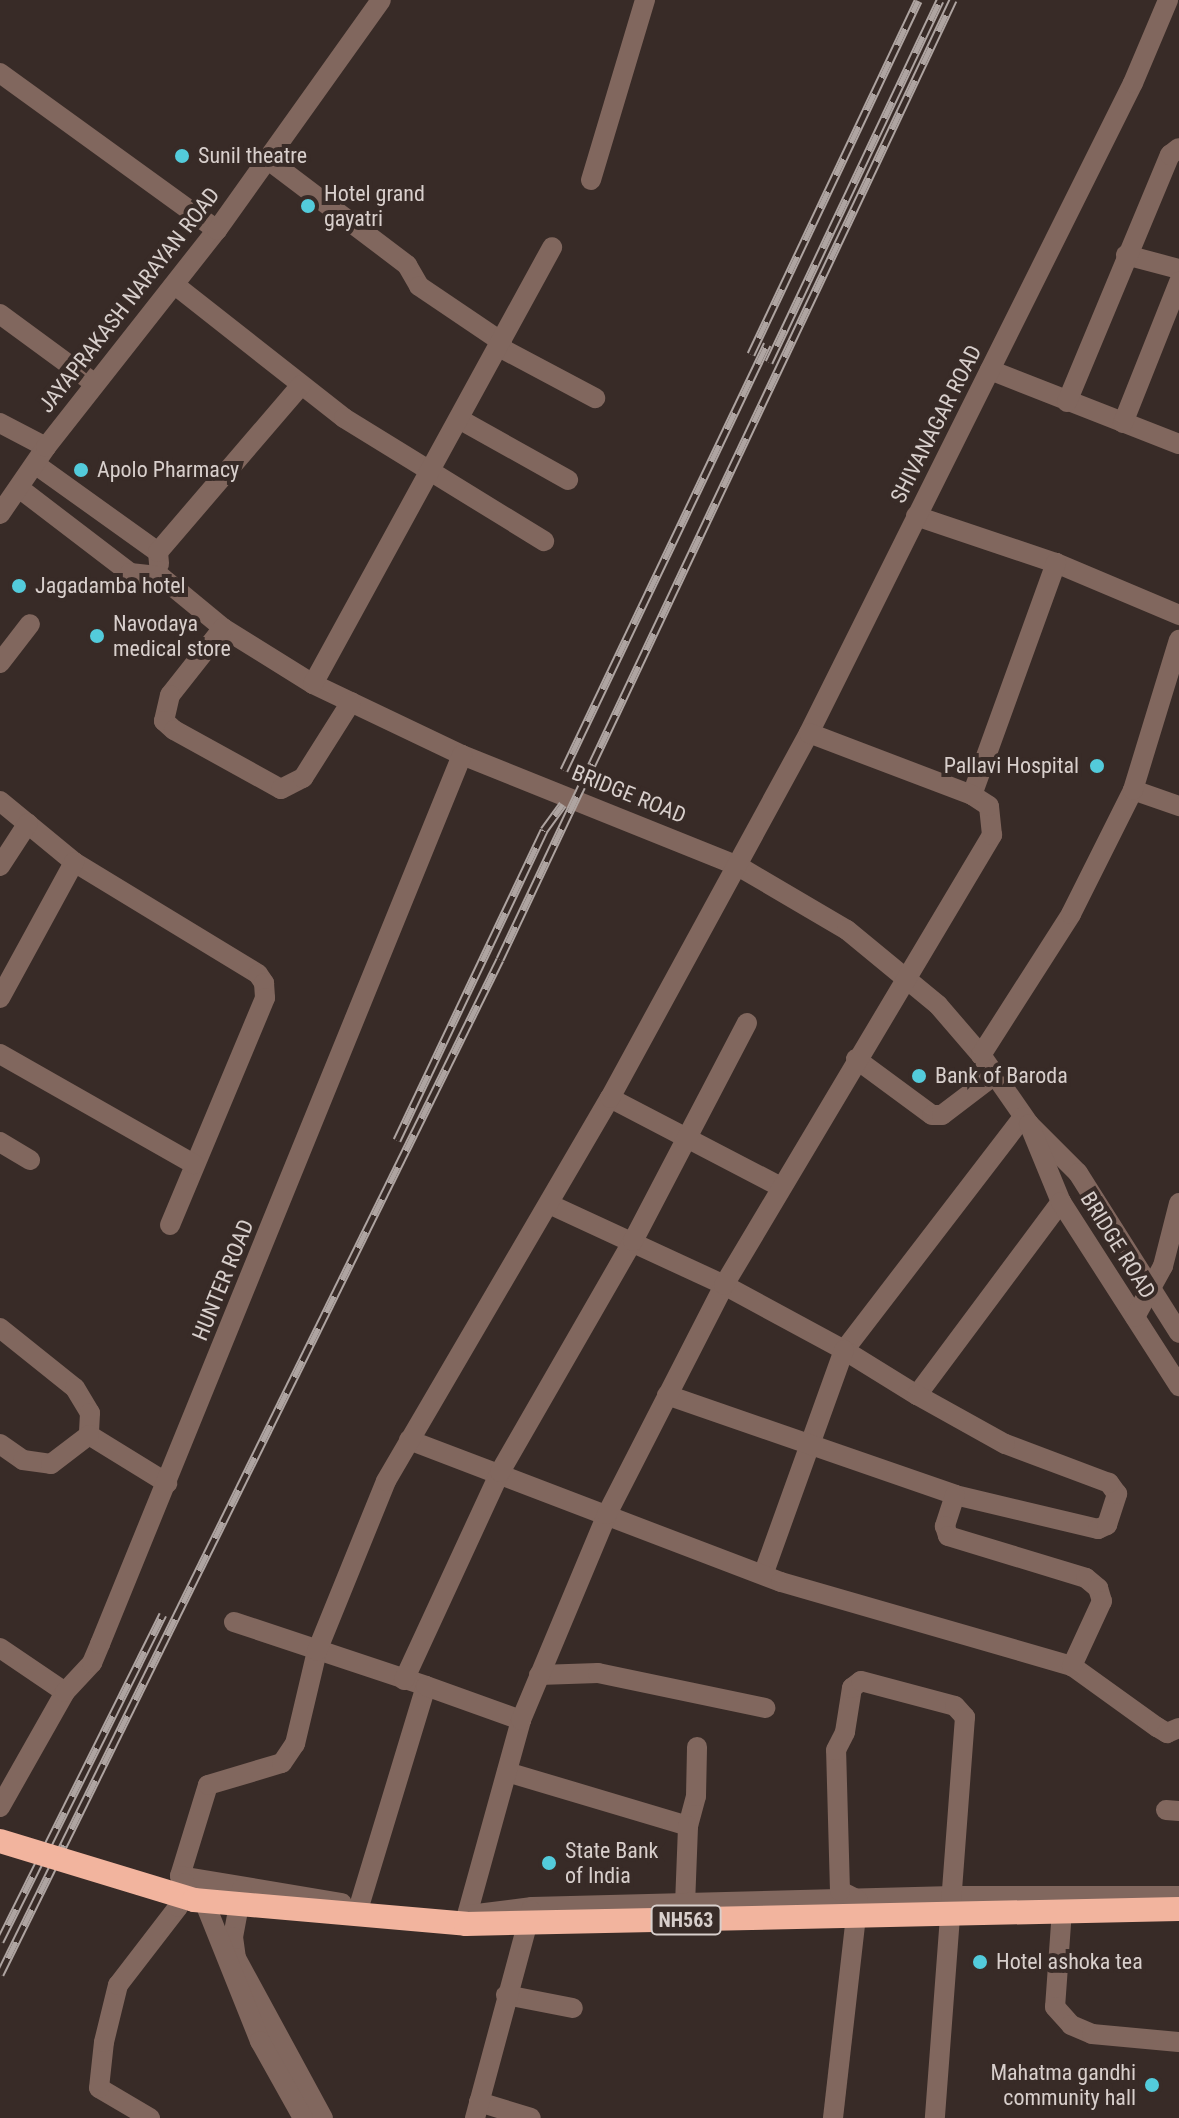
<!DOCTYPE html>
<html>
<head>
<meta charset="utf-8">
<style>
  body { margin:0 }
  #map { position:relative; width:1179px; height:2118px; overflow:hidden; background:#382b27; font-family:"Roboto Condensed",sans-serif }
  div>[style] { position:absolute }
  .minor>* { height:20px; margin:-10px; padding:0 10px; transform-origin:10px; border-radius:10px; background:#81675e }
  .rail>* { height:9px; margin-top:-4.5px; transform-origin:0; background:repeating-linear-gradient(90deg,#382b27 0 18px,#aea4a1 0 36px); box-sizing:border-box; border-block:2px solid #aea4a1 }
  .highway-bridge>* { height:24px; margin:-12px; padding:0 12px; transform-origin:12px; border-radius:12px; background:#f2b49e }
  .dots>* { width:22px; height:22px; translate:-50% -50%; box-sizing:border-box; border:4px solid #382b27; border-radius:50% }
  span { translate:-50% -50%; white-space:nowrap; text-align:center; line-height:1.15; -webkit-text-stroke:8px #382b27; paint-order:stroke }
  .shield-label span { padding:2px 6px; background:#382b27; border:2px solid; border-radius:6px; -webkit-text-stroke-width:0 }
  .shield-label { font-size:20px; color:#d8cfcc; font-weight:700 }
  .poi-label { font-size:22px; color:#d8cfcc }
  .left { translate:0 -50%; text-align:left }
  .right { translate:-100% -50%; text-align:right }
  .street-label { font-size:22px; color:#d8cfcc }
</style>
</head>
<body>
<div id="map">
  <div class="minor">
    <i style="left:0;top:73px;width:268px;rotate:35.9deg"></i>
    <i style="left:267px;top:159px;width:176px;rotate:37.1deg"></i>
    <i style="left:407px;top:265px;width:24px;rotate:60deg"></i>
    <i style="left:419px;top:286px;width:100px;rotate:34deg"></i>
    <i style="left:591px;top:180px;width:188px;rotate:-73.3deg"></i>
    <i style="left:1126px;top:255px;width:55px;rotate:14.8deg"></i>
    <i style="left:175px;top:285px;width:215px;rotate:38.2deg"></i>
    <i style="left:344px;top:418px;width:235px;rotate:31.6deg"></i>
    <i style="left:0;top:314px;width:117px;rotate:36.3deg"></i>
    <i style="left:499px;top:347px;width:109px;rotate:28deg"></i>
    <i style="left:990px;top:370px;width:203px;rotate:21.4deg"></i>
    <i style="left:1067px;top:402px;width:268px;rotate:-67.4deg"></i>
    <i style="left:1170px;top:155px;width:11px;rotate:-38deg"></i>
    <i style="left:459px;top:419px;width:125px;rotate:29.2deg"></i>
    <i style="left:0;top:423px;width:52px;rotate:27.6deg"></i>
    <i style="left:1123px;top:423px;width:152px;rotate:-68.3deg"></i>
    <i style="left:35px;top:464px;width:151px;rotate:35.6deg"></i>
    <i style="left:158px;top:552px;width:12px;rotate:85deg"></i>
    <i style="left:19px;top:488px;width:140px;rotate:37.4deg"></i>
    <i style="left:130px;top:573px;width:30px;rotate:6deg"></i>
    <i style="left:0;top:514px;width:81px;rotate:-55.5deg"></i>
    <i style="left:46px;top:447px;width:276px;rotate:-51.8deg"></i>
    <i style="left:217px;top:230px;width:282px;rotate:-54.5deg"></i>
    <i style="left:916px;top:516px;width:148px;rotate:18.6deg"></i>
    <i style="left:1056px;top:563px;width:134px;rotate:22.9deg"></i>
    <i style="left:158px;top:552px;width:220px;rotate:-49.4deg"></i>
    <i style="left:160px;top:576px;width:82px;rotate:39.5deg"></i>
    <i style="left:223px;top:628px;width:106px;rotate:31.9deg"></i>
    <i style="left:313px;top:684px;width:165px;rotate:25.5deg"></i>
    <i style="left:462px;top:755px;width:297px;rotate:21.9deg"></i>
    <i style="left:738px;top:866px;width:126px;rotate:30.4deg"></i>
    <i style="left:847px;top:930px;width:118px;rotate:39.5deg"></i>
    <i style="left:938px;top:1005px;width:66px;rotate:49.3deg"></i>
    <i style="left:981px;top:1055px;width:84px;rotate:55.2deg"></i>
    <i style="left:1029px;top:1124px;width:69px;rotate:45deg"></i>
    <i style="left:1078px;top:1173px;width:189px;rotate:57.7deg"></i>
    <i style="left:223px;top:628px;width:85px;rotate:128.3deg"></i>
    <i style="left:170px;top:695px;width:27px;rotate:103deg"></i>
    <i style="left:164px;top:721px;width:13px;rotate:42deg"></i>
    <i style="left:174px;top:730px;width:122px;rotate:28.9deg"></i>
    <i style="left:281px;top:789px;width:25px;rotate:-27deg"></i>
    <i style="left:303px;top:778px;width:90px;rotate:-57.7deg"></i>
    <i style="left:0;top:663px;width:49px;rotate:-52.4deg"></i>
    <i style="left:313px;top:684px;width:498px;rotate:-61.3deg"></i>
    <i style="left:1133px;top:790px;width:49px;rotate:19.2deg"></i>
    <i style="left:972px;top:795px;width:247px;rotate:-70.1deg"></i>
    <i style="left:0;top:801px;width:96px;rotate:39.5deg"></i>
    <i style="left:74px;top:862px;width:215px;rotate:31.3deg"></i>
    <i style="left:258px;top:974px;width:11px;rotate:56deg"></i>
    <i style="left:264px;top:983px;width:15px;rotate:86deg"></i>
    <i style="left:265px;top:998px;width:246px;rotate:112.7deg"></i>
    <i style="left:0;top:866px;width:51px;rotate:-56.9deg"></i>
    <i style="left:0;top:998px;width:155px;rotate:-61.4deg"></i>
    <i style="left:0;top:1054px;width:223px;rotate:29.6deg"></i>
    <i style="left:981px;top:1055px;width:167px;rotate:-57.4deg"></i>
    <i style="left:1071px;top:914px;width:139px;rotate:-63.4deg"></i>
    <i style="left:1133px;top:790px;width:157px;rotate:-73deg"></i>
    <i style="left:856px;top:1059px;width:94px;rotate:36.4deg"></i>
    <i style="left:932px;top:1115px;width:10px"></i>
    <i style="left:942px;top:1115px;width:68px;rotate:-37.2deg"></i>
    <i style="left:610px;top:1098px;width:193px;rotate:27.5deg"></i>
    <i style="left:1023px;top:1117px;width:294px;rotate:127.5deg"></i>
    <i style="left:844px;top:1350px;width:86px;rotate:31.7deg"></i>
    <i style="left:917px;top:1395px;width:241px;rotate:-53.3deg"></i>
    <i style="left:1029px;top:1124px;width:84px;rotate:67.7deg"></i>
    <i style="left:1061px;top:1202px;width:219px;rotate:57.3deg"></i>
    <i style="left:0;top:1142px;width:35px;rotate:31deg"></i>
    <i style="left:549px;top:1204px;width:193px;rotate:24.8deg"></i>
    <i style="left:724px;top:1285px;width:136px;rotate:28.4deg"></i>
    <i style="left:844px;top:1350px;width:236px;rotate:109.8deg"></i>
    <i style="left:1135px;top:1317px;width:58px;rotate:-61.2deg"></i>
    <i style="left:1163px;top:1266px;width:65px;rotate:-75.7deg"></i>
    <i style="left:0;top:1328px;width:96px;rotate:38.7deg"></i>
    <i style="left:75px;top:1388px;width:29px;rotate:59deg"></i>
    <i style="left:90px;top:1413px;width:22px;rotate:93deg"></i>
    <i style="left:89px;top:1435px;width:92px;rotate:31.6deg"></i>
    <i style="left:667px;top:1395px;width:305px;rotate:19.1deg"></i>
    <i style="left:955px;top:1495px;width:147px;rotate:13.4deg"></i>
    <i style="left:1098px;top:1529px;width:10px;rotate:-24deg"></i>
    <i style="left:1107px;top:1525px;width:33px;rotate:-72deg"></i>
    <i style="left:1117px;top:1494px;width:14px;rotate:-126deg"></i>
    <i style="left:1109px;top:1483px;width:111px;rotate:-159.4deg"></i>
    <i style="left:1005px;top:1444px;width:101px;rotate:-150.9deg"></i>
    <i style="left:409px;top:1440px;width:398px;rotate:20.9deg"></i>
    <i style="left:781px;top:1582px;width:303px;rotate:16.1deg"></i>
    <i style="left:1072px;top:1666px;width:105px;rotate:35.7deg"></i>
    <i style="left:1157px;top:1727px;width:12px;rotate:31deg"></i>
    <i style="left:1167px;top:1733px;width:13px;rotate:-23deg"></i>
    <i style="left:0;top:1444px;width:28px;rotate:35deg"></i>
    <i style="left:23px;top:1460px;width:28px;rotate:8deg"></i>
    <i style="left:51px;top:1464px;width:48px;rotate:-37.3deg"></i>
    <i style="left:955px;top:1495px;width:33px;rotate:108deg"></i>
    <i style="left:945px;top:1526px;width:10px;rotate:73deg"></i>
    <i style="left:948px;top:1536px;width:144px;rotate:16.9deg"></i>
    <i style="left:1086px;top:1578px;width:16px;rotate:40deg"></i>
    <i style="left:1098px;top:1588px;width:14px;rotate:73deg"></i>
    <i style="left:1102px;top:1601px;width:72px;rotate:114.8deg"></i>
    <i style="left:234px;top:1622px;width:202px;rotate:18.4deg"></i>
    <i style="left:426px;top:1686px;width:230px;rotate:106.9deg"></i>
    <i style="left:0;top:1648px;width:78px;rotate:34.1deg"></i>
    <i style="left:539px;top:1675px;width:59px;rotate:-1.9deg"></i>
    <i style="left:598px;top:1673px;width:171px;rotate:11.8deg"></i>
    <i style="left:404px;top:1680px;width:229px;rotate:-65.2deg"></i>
    <i style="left:500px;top:1472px;width:267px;rotate:-60.1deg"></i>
    <i style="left:633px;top:1241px;width:246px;rotate:-62.4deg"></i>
    <i style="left:426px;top:1686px;width:101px;rotate:19.7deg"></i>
    <i style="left:507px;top:1772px;width:189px;rotate:16.6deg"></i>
    <i style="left:688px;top:1826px;width:31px;rotate:-75deg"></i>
    <i style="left:696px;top:1796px;width:49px;rotate:-88.8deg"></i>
    <i style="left:0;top:1807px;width:132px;rotate:-60.5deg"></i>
    <i style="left:65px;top:1692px;width:40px;rotate:-47deg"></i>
    <i style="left:92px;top:1663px;width:21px;rotate:-67deg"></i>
    <i style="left:100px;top:1644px;width:960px;rotate:-67.84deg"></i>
    <i style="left:1166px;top:1810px;width:13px;rotate:4deg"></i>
    <i style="left:180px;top:1876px;width:95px;rotate:-72.9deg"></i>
    <i style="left:208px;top:1785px;width:77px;rotate:-16.6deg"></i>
    <i style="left:282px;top:1763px;width:23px;rotate:-56deg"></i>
    <i style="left:295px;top:1744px;width:96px;rotate:-76.7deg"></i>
    <i style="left:317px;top:1651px;width:183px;rotate:-67.9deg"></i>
    <i style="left:386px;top:1481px;width:444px;rotate:-59.7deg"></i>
    <i style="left:610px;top:1098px;width:416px;rotate:-61.4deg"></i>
    <i style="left:809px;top:733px;width:726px;rotate:-63.51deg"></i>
    <i style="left:1133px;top:83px;width:90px;rotate:-67.1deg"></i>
    <i style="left:180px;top:1876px;width:164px;rotate:9.5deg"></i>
    <i style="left:242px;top:1889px;width:49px;rotate:100.6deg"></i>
    <i style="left:233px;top:1937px;width:21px;rotate:82deg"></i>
    <i style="left:236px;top:1958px;width:182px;rotate:61.5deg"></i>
    <i style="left:1063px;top:1896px;width:111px;rotate:94.1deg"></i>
    <i style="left:1055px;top:2007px;width:24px;rotate:48deg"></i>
    <i style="left:1071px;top:2025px;width:23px;rotate:23deg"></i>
    <i style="left:1092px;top:2034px;width:87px;rotate:5.3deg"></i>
    <i style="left:204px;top:1901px;width:151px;rotate:68.2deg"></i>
    <i style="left:260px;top:2041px;width:88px;rotate:60.8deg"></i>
    <i style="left:685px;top:1905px;width:79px;rotate:-87.8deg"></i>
    <i style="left:467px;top:1915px;width:202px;rotate:-74.5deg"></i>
    <i style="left:521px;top:1720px;width:223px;rotate:-67.3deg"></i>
    <i style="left:607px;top:1514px;width:257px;rotate:-62.9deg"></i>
    <i style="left:724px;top:1285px;width:524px;rotate:-59.22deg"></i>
    <i style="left:992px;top:835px;width:29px;rotate:-96deg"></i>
    <i style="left:989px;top:806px;width:20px;rotate:-147deg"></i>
    <i style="left:972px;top:795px;width:174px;rotate:-159.2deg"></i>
    <i style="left:469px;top:1915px;width:64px;rotate:-7.2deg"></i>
    <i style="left:532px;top:1907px;width:421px;rotate:-1.5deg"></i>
    <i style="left:953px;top:1896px;width:226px"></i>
    <i style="left:506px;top:1995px;width:68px;rotate:11deg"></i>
    <i style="left:479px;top:2102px;width:54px;rotate:17.1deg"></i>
    <i style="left:150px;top:2118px;width:59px;rotate:-149.5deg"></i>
    <i style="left:99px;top:2088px;width:46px;rotate:-83.8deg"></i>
    <i style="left:104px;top:2042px;width:59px;rotate:-76.2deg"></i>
    <i style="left:118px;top:1985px;width:98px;rotate:-52.4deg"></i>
    <i style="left:178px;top:1907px;width:25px;rotate:-74deg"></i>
    <i style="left:475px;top:2118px;width:215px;rotate:-74.9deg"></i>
    <i style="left:833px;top:2118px;width:219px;rotate:-83.5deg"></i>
    <i style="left:858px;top:1900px;width:20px;rotate:-153deg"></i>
    <i style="left:840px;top:1891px;width:141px;rotate:-91.6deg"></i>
    <i style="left:836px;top:1750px;width:20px;rotate:-63deg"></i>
    <i style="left:845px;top:1732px;width:45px;rotate:-81deg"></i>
    <i style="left:852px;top:1688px;width:11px;rotate:-38deg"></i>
    <i style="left:861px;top:1681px;width:97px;rotate:14.9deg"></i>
    <i style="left:955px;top:1706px;width:15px;rotate:48deg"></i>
    <i style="left:965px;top:1717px;width:402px;rotate:94.3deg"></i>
  </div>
  <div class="rail">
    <i style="left:751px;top:354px;width:391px;rotate:-64.7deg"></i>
    <i style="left:769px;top:362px;width:400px;rotate:-64.7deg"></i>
    <i style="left:564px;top:770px;width:472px;rotate:-64.5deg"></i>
    <i style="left:397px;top:1140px;width:343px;rotate:-64.6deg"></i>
    <i style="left:544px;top:830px;width:32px;rotate:-54deg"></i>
    <i style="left:0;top:1941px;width:365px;rotate:-63.5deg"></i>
    <i style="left:0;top:1974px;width:1131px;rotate:-63.77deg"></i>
    <i style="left:500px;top:959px;width:1061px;rotate:-64.72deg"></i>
  </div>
  <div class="highway-bridge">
    <i style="left:0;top:1841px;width:203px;rotate:16.9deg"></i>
    <i style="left:194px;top:1900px;width:273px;rotate:5deg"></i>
    <i style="left:466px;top:1924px;width:713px;rotate:-1.21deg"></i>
  </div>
  <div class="dots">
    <i style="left:182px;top:156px;background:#53cbdb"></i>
    <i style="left:308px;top:206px;background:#53cbdb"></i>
    <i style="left:81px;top:470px;background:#53cbdb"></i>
    <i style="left:19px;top:586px;background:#53cbdb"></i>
    <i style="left:97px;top:636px;background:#53cbdb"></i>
    <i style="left:1097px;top:766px;background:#53cbdb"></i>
    <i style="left:919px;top:1076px;background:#53cbdb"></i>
    <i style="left:549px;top:1863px;background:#53cbdb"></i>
    <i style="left:980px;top:1962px;background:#53cbdb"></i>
    <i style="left:1152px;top:2085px;background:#53cbdb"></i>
  </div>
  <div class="shield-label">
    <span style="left:686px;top:1920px">NH563</span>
  </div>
  <div class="poi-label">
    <span class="left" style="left:198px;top:156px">Sunil theatre</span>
    <span class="left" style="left:324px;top:206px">Hotel grand<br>gayatri</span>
    <span class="left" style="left:97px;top:470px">Apolo Pharmacy</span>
    <span class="left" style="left:35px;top:586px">Jagadamba hotel</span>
    <span class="left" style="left:113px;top:636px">Navodaya<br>medical store</span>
    <span class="right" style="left:1079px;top:766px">Pallavi Hospital</span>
    <span class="left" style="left:935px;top:1076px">Bank of Baroda</span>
    <span class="left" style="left:565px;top:1863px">State Bank<br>of India</span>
    <span class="left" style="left:996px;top:1962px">Hotel ashoka tea</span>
    <span class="right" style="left:1136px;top:2085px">Mahatma gandhi<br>community hall</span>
  </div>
  <div class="street-label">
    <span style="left:129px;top:300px;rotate:-52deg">JAYAPRAKASH NARAYAN ROAD</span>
    <span style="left:936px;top:424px;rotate:-63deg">SHIVANAGAR ROAD</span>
    <span style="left:629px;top:794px;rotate:22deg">BRIDGE ROAD</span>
    <span style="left:1118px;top:1245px;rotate:58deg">BRIDGE ROAD</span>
    <span style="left:223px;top:1280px;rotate:-68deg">HUNTER ROAD</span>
  </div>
</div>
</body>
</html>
